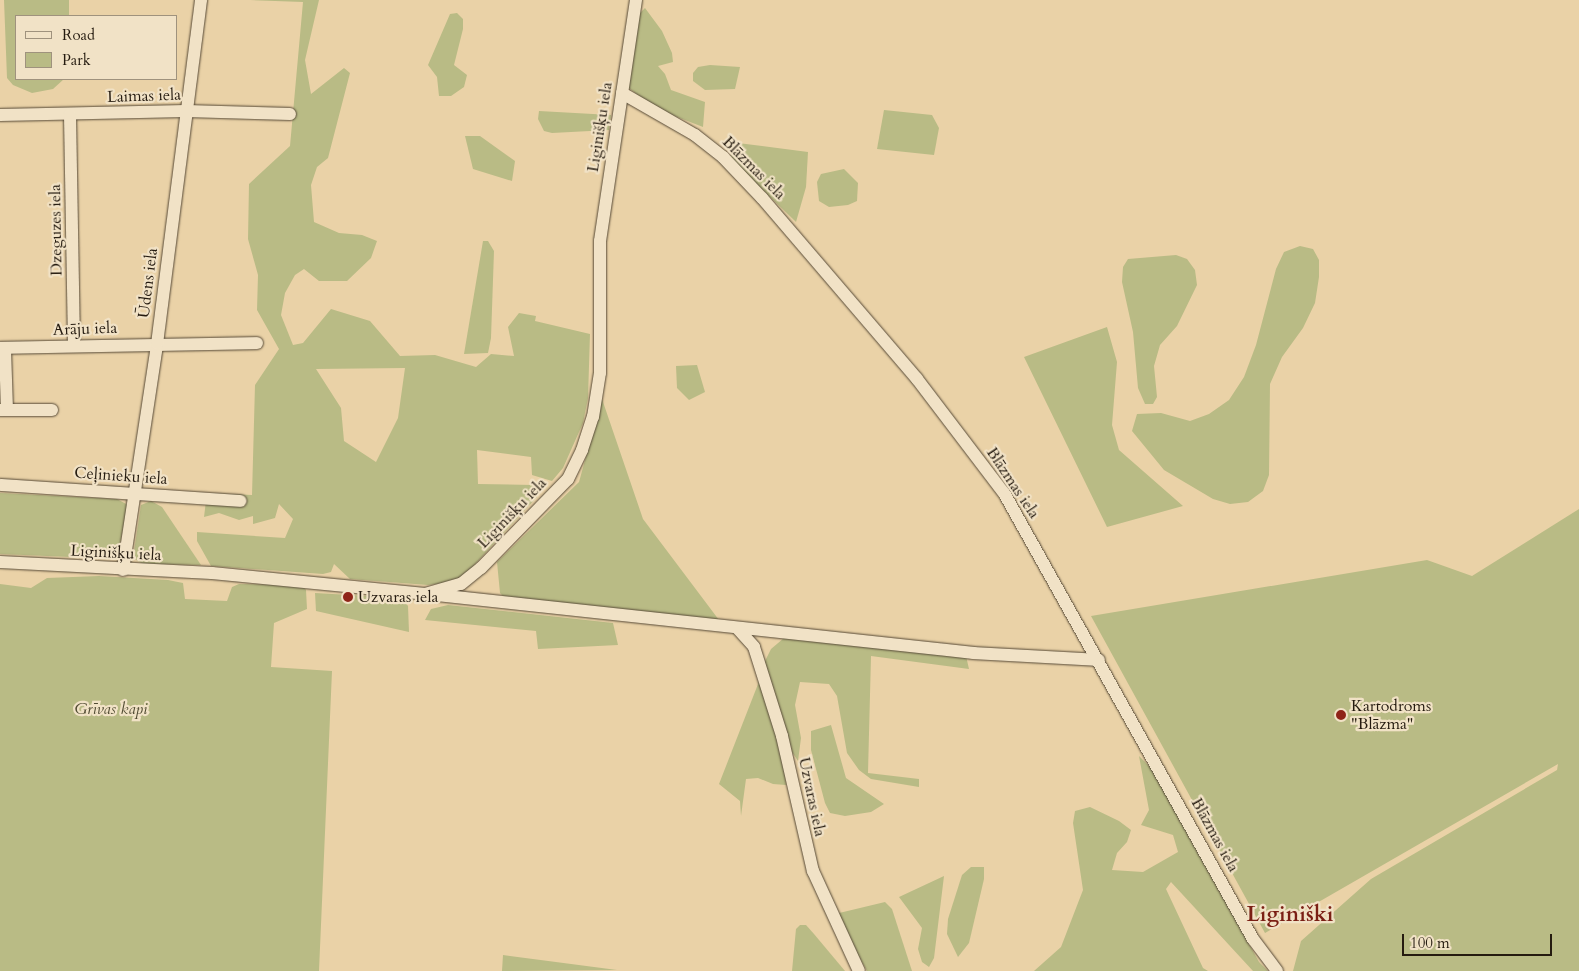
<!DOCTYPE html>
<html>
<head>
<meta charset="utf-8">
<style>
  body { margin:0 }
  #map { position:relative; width:1579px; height:971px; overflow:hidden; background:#ead2a7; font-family:Cardo,serif }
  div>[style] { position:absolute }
  .green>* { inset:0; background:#b9bb85 }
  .roads { filter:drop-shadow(0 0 1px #564936) drop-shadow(0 0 1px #564936) }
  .minor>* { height:12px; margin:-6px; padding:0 6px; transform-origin:6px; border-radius:6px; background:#f1e2c6 }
  .dots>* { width:14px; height:14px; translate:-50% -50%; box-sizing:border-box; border:2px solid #f1e2c6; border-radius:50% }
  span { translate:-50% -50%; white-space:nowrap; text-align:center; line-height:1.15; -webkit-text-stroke:4.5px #f1e2c6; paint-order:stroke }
  .street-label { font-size:16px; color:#251b10 }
  .poi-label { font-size:16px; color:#251b10 }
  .left { translate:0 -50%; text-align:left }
  .park-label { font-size:16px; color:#514b33; font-style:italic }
  .district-label { font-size:21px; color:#7a1f14; font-weight:700 }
  .legend { position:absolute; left:15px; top:15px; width:162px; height:65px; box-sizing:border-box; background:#f1e2c6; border:1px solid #9f927d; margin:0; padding:6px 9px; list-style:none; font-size:15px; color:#251b10 }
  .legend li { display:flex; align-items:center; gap:10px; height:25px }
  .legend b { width:25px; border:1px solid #9f927d }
  .scale { position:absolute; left:1402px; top:934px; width:150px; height:22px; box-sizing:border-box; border:2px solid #251b10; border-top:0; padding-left:6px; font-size:15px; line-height:18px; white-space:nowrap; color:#251b10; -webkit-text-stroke:4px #f1e2c6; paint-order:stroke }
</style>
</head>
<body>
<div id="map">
  <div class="green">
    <i style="clip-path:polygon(4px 0,69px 0,69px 16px,16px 16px,16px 79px,64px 79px,53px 89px,32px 93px,13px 85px,7px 78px)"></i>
    <i style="clip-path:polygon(evenodd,250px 0,319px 0,305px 60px,311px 94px,344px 68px,350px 73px,328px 158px,317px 167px,311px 185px,314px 222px,339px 233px,362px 235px,377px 241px,371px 258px,347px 281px,319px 281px,304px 269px,295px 275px,285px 293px,281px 315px,293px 345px,303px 343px,331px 309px,370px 321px,400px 356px,435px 355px,476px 367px,491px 354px,514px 356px,508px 327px,519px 313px,536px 316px,535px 321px,590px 334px,588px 398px,583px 423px,563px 468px,552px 481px,532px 475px,531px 457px,477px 450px,478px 484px,533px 485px,537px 497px,465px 575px,452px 582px,428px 585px,350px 579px,334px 564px,331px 572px,323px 574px,211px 566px,197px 541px,197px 532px,285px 538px,293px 519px,279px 504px,275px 518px,253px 524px,253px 516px,239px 520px,219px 513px,204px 517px,207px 493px,252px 495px,255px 385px,279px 349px,257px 310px,258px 275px,248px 239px,249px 184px,290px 146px,303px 2px,250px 0,405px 368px,398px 418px,376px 462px,344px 441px,341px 408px,316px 369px,405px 368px)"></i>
    <i style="clip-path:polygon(645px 8px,662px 31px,672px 53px,673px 62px,658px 66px,665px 74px,671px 90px,705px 102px,703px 127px,654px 108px,629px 88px,639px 14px)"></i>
    <i style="clip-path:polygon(457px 13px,463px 19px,463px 29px,454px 65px,467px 75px,464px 87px,451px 96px,439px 96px,437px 77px,428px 65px,450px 14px)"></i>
    <i style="clip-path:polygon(710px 65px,740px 67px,735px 89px,705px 90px,693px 81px,693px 73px,698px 67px)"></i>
    <i style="clip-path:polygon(884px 110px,932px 115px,939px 128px,934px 155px,877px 149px)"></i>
    <i style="clip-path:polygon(539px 111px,611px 115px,609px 130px,552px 133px,544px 131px,538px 119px)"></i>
    <i style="clip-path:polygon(465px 136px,480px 136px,515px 161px,512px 181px,473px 169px)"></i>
    <i style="clip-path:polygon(730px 142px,808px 152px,806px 187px,796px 222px,731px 159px)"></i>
    <i style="clip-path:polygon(844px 169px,858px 183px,857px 201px,848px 205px,829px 207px,819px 201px,817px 182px,821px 174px)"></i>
    <i style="clip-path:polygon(483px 241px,488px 241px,494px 251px,491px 338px,488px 353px,464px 354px)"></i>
    <i style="clip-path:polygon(1300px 246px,1313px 249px,1319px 260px,1319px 277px,1315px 303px,1303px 328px,1282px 357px,1270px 384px,1269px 475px,1263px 491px,1248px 502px,1230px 504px,1213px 499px,1164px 470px,1132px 431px,1137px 414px,1161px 413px,1190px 421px,1209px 414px,1229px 400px,1244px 377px,1256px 345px,1276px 269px,1284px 252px)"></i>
    <i style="clip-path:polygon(1176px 255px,1187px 259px,1195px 270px,1197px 285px,1177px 326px,1160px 345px,1154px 366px,1157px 397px,1153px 404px,1145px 404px,1138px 388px,1133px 332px,1122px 282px,1123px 267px,1128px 259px)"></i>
    <i style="clip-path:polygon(1107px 327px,1117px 362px,1112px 425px,1119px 450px,1183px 506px,1107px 527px,1024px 357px)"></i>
    <i style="clip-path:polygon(697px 365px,705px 392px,689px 400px,677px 388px,676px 366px)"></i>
    <i style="clip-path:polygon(602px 399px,643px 519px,719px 620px,505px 598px,500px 593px,497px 562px,579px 482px)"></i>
    <i style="clip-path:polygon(0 493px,117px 499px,128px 505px,117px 559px,0 554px)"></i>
    <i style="clip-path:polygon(151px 501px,162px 507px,201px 565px,143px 564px,133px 558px,141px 505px)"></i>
    <i style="clip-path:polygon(1579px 509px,1579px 971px,1293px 971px,1301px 941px,1371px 879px,1557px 770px,1558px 764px,1265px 933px,1091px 616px,1427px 560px,1472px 576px)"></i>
    <i style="clip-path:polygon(99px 576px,168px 580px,183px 583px,185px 599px,227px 601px,232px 587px,239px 584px,303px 585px,306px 590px,307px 609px,274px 623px,271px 667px,332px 671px,319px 971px,0 971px,0 584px,31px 588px,47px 578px)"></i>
    <i style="clip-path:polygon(315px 593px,402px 598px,408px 606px,409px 632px,316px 611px)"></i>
    <i style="clip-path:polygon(448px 605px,613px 623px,618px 645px,538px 649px,536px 631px,425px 620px,431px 609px)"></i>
    <i style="clip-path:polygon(784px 638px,966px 656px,969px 669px,871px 656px,868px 773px,919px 779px,919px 787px,871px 779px,859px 770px,847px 753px,837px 696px,829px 684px,800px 682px,795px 705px,801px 738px,798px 761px,792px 752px,764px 663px,771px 649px)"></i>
    <i style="clip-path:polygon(760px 679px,784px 760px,786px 785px,773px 784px,758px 778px,746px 779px,741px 816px,740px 801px,719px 784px)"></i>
    <i style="clip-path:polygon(831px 725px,846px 778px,884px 804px,871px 812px,845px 816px,830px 813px,825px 803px,811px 750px,811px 731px)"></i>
    <i style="clip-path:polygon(1139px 756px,1151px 768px,1259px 962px,1268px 971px,1253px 971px,1171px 882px,1166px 889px,1203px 968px,1208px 971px,1034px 971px,1061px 947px,1083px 890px,1073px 823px,1075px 811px,1090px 807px,1119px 821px,1131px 830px,1127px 842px,1117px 853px,1112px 870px,1143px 872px,1178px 852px,1173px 835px,1141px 825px,1149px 810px)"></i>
    <i style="clip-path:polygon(971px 867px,984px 867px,984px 879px,969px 943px,958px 957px,947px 934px,948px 919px,962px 875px)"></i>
    <i style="clip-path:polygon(944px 876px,934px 958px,929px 967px,922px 962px,918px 949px,922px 928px,899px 897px)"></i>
    <i style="clip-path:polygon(885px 902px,892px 909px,912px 971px,867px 971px,835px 914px)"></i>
    <i style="clip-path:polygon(800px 925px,806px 925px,814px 934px,845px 971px,792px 971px,796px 929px)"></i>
    <i style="clip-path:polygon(503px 955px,617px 970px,502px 971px)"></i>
  </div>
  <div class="roads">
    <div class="minor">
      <i style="left:622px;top:93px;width:84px;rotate:29.9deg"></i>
      <i style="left:695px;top:135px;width:36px;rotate:38deg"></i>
      <i style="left:723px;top:157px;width:57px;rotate:46.4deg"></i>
      <i style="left:762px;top:198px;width:238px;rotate:49.4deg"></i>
      <i style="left:917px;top:379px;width:143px;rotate:52.7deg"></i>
      <i style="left:1004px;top:493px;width:511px;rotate:60.83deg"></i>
      <i style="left:1253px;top:939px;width:40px;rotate:53deg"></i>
      <i style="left:0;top:115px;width:186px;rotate:-1.2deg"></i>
      <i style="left:186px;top:111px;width:104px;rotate:1.7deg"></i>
      <i style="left:70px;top:115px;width:230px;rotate:89deg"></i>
      <i style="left:0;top:348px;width:257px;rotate:-1.1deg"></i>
      <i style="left:0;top:410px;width:7px"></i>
      <i style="left:7px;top:410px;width:61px;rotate:-91.9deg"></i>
      <i style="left:7px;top:410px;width:45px"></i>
      <i style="left:0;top:485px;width:241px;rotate:3.8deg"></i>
      <i style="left:0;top:562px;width:212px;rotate:3deg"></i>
      <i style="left:212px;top:573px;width:214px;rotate:5.6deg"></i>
      <i style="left:425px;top:594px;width:37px;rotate:-16deg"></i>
      <i style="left:461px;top:584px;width:26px;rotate:-39deg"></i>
      <i style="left:481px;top:568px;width:124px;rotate:-45.7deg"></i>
      <i style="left:568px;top:479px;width:32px;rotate:-64deg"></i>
      <i style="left:582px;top:450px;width:35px;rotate:-72deg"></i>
      <i style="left:593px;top:417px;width:45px;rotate:-81deg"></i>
      <i style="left:600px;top:373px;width:132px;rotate:-90deg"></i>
      <i style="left:600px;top:241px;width:244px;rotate:-81.5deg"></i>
      <i style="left:123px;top:570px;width:229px;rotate:-81.4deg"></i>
      <i style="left:157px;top:344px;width:347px;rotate:-82.7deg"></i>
      <i style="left:437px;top:595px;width:540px;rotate:6.16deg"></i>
      <i style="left:974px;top:653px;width:125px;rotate:3.2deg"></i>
      <i style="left:738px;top:629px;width:24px;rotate:48deg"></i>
      <i style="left:754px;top:647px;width:93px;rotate:72.5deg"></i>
      <i style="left:782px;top:736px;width:139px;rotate:77.1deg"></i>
      <i style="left:813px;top:871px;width:110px;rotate:65.3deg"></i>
    </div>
  </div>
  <div class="dots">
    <i style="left:348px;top:597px;background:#8f2418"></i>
    <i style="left:1341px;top:715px;background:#8f2418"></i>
  </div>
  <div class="street-label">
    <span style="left:144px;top:96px;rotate:-2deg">Laimas iela</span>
    <span style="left:600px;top:127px;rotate:-81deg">Liginišķu iela</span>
    <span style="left:754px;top:168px;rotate:45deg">Blāzmas iela</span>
    <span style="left:56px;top:230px;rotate:-91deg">Dzeguzes iela</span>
    <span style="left:148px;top:283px;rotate:-83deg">Ūdens iela</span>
    <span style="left:85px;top:329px;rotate:-2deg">Arāju iela</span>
    <span style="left:121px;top:476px;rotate:4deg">Ceļinieku iela</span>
    <span style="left:1013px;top:483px;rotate:56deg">Blāzmas iela</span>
    <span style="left:512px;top:513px;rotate:-46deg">Liginišķu iela</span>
    <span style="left:116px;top:553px;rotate:3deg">Liginišķu iela</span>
    <span style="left:812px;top:797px;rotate:78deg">Uzvaras iela</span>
    <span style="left:1215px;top:835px;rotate:61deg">Blāzmas iela</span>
  </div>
  <div class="poi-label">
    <span class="left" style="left:358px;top:597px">Uzvaras iela</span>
    <span class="left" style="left:1351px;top:715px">Kartodroms<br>"Blāzma"</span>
  </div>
  <div class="park-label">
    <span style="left:111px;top:709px">Grīvas kapi</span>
  </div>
  <div class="district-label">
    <span style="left:1290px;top:915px">Liginiški</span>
  </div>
  <ul class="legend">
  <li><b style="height:6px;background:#f1e2c6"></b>Road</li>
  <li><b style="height:14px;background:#b9bb85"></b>Park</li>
  </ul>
  <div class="scale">100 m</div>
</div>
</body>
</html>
